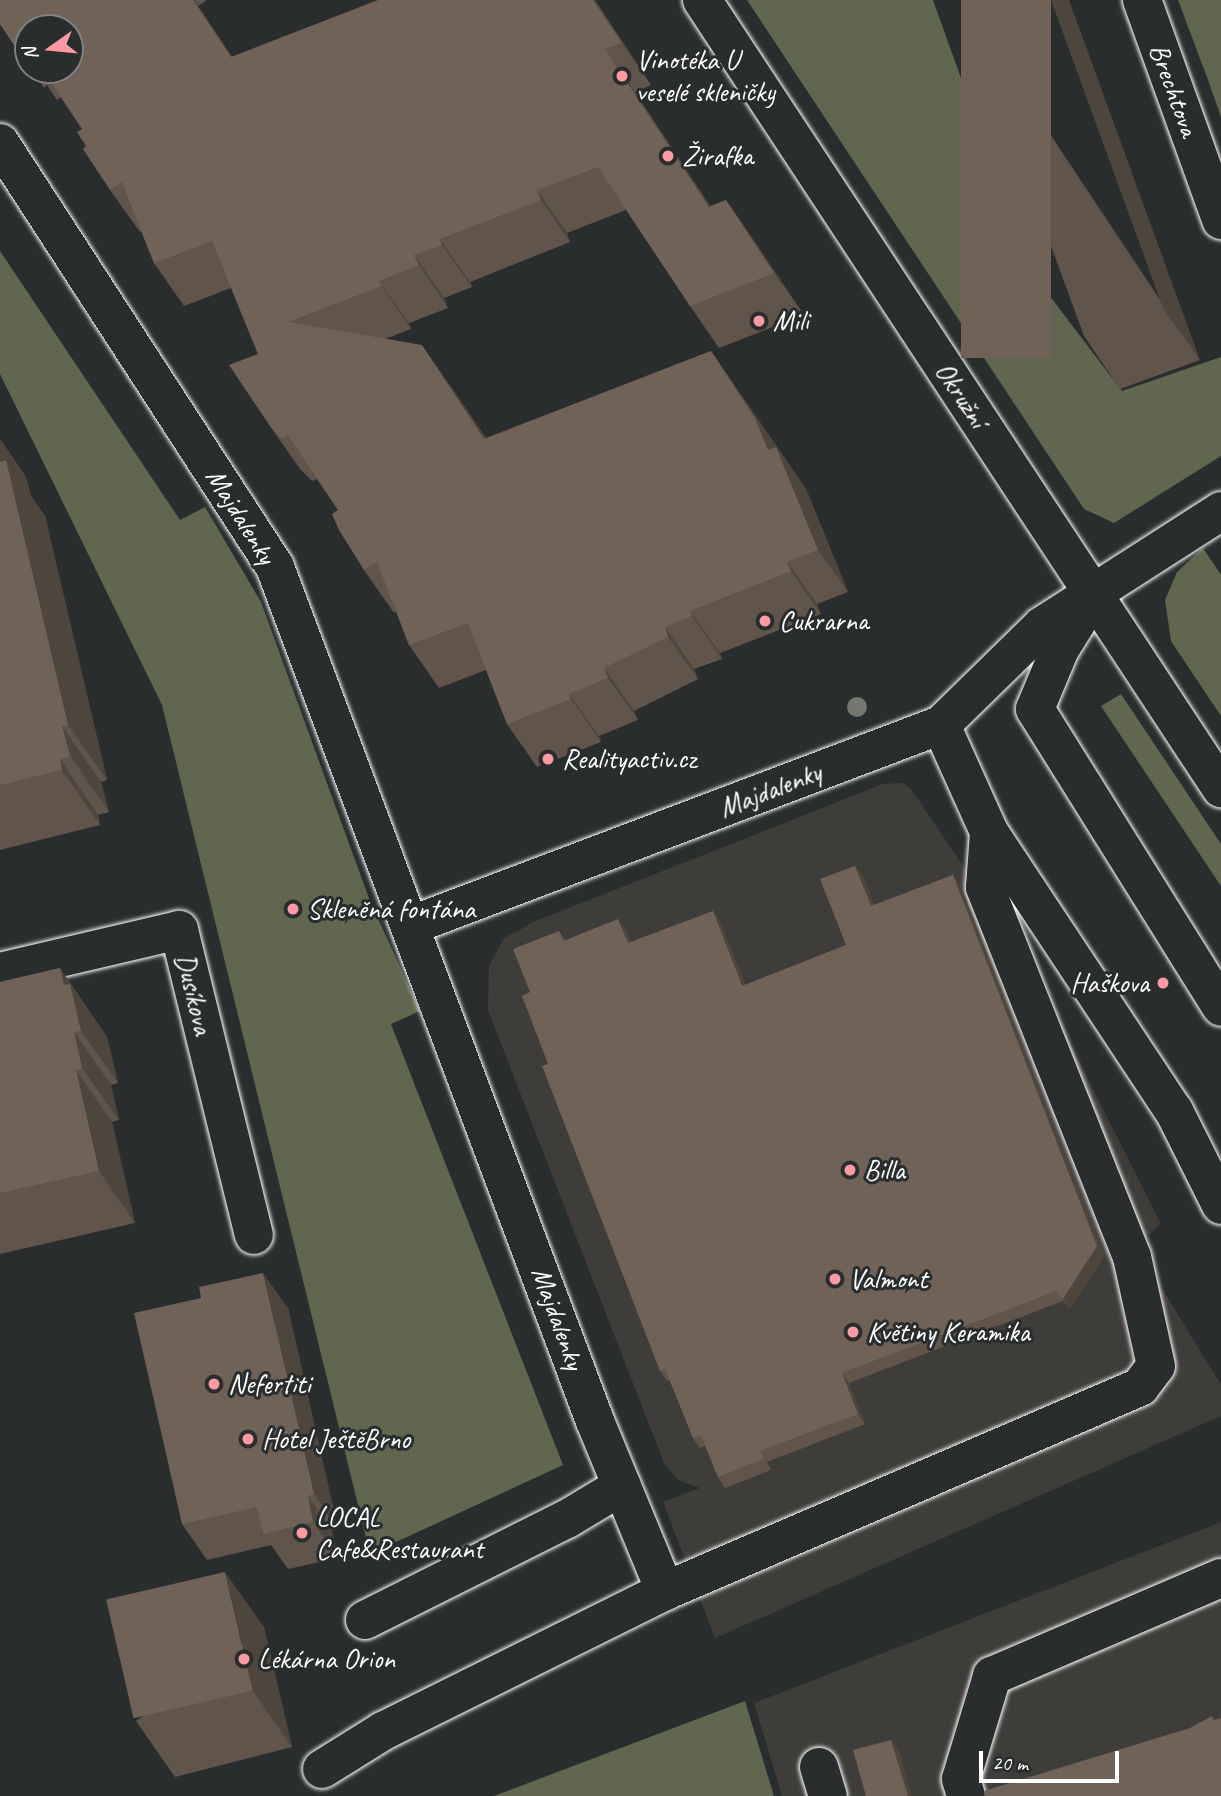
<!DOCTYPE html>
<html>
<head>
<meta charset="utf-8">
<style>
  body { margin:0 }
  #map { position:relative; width:1221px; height:1796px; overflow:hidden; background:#2a2d2e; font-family:Caveat,sans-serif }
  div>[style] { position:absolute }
  .built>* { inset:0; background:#3f3d3a }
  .green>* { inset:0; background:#60674e }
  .roads { filter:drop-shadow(0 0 2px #fff) drop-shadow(0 0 2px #fff) }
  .minor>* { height:38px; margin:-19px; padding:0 19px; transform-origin:19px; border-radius:19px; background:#2a2d2e }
  .trees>* { width:20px; height:20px; margin:-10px; border-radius:50%; background:#747770 }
  .wall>* { inset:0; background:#60544b }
  .shaded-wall>* { inset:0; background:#4e453d }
  .building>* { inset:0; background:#706257; transform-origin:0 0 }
  .dots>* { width:19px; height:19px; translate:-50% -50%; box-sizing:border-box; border:4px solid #2a2d2e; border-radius:50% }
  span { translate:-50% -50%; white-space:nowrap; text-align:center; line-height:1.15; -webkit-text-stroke:6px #2a2d2e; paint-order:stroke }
  .poi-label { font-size:28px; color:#fff }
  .left { translate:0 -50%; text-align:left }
  .right { translate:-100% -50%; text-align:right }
  .street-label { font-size:28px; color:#fff }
  .north { position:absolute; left:14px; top:14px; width:70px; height:70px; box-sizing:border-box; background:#2a2d2e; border:2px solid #7f8182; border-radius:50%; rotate:255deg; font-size:19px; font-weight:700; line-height:28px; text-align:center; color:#fff }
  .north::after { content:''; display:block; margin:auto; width:24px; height:32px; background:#ff9aa2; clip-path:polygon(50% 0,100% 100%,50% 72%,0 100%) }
  .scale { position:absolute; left:979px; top:1751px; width:140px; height:32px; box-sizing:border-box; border:4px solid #fff; border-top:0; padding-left:9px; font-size:21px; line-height:24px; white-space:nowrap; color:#fff; -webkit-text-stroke:5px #2a2d2e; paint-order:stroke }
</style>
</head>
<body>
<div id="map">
  <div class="built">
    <i style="clip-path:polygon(902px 783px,911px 789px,976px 885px,1049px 1002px,1161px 1224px,1136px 1246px,1221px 1385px,1221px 1416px,715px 1638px,663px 1502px,700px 1488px,678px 1480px,664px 1463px,488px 1010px,489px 966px,504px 938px,536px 921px,883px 784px)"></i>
    <i style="clip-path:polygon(1221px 1522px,1221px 1796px,782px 1796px,754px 1703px)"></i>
  </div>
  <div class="green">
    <i style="clip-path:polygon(747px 0,933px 0,991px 162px,978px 167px,1006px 246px,1020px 242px,1030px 270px,1122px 391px,1221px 357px,1221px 456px,1114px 523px,1084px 509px)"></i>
    <i style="clip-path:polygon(1178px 0,1221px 0,1221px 117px,1208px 80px)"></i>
    <i style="clip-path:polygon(0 251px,180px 520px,205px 507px,261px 602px,370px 901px,420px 1011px,391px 1024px,563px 1465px,370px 1554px,162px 705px,0 374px)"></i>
    <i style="clip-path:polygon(1203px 548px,1221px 575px,1221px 716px,1171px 641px,1165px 600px,1177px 572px)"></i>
    <i style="clip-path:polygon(1121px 694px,1221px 844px,1221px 886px,1101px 706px)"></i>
    <i style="clip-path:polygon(745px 1701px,774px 1796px,494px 1796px)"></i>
  </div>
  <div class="roads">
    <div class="minor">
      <i style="left:702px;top:0;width:944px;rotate:56.63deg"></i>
      <i style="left:1142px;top:0;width:234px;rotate:70.2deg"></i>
      <i style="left:0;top:143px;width:505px;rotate:57.03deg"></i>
      <i style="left:275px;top:567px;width:912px;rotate:69.46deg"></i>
      <i style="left:595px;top:1421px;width:184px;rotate:67.6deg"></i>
      <i style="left:1090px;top:601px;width:57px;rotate:122deg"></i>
      <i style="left:1060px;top:649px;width:65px;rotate:112.6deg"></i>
      <i style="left:1035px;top:709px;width:351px;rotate:58deg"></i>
      <i style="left:941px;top:725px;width:117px;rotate:65.8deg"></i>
      <i style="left:989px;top:832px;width:335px;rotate:56.5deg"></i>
      <i style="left:1174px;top:1111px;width:105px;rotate:63.4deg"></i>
      <i style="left:412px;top:925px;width:566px;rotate:-20.71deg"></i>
      <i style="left:941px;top:725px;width:141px;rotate:-44.4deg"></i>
      <i style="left:1042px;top:626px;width:213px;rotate:-32.7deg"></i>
      <i style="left:0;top:972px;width:184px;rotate:-13.2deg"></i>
      <i style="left:179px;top:930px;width:314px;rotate:76.2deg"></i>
      <i style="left:365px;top:1620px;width:226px;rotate:-26.6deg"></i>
      <i style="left:567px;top:1519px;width:64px;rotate:-31deg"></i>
      <i style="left:819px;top:1767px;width:30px;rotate:73deg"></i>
      <i style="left:322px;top:1769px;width:72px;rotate:-31.9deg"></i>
      <i style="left:383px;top:1731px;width:315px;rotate:-26.4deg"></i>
      <i style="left:665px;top:1591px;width:517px;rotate:-23.24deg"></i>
      <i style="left:1140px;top:1387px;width:26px;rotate:-53deg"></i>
      <i style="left:1156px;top:1366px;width:112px;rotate:-102.4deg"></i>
      <i style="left:1132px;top:1257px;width:398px;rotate:-111.7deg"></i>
      <i style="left:985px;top:887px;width:55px;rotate:-85.8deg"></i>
      <i style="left:966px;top:1796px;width:18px;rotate:-106deg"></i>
      <i style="left:961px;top:1779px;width:108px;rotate:-73.2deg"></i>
      <i style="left:992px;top:1676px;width:249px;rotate:-23.2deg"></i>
    </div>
  </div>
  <div class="trees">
    <i style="left:857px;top:707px"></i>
  </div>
  <div class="wall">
    <i style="clip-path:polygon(0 0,207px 0,198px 6px,232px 57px,595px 0,651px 85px,635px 92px,694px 182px,710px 206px,726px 200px,804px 315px,719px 348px,690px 306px,626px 210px,567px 233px,570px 242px,470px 282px,472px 287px,444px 298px,448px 308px,409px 323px,411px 329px,385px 339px,452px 388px,486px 438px,711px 351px,806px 489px,848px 592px,817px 604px,821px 614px,720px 653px,722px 659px,694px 669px,698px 679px,634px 711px,638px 720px,599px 736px,601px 742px,537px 767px,507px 724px,486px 670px,439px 688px,409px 645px,396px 611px,394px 613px,364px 570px,338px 510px,317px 479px,312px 481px,300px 469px,270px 426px,258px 354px,231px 288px,184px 306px,154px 263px,141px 231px,140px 232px,110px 190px,86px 146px,82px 129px,61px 97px,57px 100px,47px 85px,44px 88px,32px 70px,70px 70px,28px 28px,28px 65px,0 24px)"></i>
    <i style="clip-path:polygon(961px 0,1200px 360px,1120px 389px,1084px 336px)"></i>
    <i style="clip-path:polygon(0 439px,26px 477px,31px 496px,45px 516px,107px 780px,101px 782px,109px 812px,98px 815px,100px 825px,0 850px)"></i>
    <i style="clip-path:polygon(953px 875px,960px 885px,1104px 1256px,1070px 1309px,1063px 1301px,849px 1383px,865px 1424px,767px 1462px,771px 1470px,725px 1488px,718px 1477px,705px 1446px,700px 1448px,693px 1438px,670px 1380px,667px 1381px,660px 1371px,548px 1064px,530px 992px,559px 931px,565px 940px,625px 929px,631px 942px,713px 911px,720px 921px,745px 985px,846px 945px,863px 876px,874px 905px)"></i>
    <i style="clip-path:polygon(60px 968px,107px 1037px,118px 1083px,111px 1085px,119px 1120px,112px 1122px,135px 1223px,0 1254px,0 982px)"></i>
    <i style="clip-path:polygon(288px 1308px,338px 1529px,332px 1531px,338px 1558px,288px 1569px,271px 1545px,207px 1560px,182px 1524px)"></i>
    <i style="clip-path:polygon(264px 1627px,292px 1747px,175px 1777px,136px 1721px)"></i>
  </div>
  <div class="shaded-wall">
    <i style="clip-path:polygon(193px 0,194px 0,261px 100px,231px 57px)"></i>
    <i style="clip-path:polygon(593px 0,595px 0,651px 85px,622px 43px)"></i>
    <i style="clip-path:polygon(1051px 0,1069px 0,1200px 360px,1163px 308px)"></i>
    <i style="clip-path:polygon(605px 49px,635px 92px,739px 249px,709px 207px)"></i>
    <i style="clip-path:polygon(537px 190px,567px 233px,570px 242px,541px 200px)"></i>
    <i style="clip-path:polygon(726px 200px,756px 243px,804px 315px,774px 273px)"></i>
    <i style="clip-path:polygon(440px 239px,470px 282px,472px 287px,442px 245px)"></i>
    <i style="clip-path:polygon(414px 255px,444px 298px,448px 308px,419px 265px)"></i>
    <i style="clip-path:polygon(379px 281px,409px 323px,411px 329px,382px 286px)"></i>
    <i style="clip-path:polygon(422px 345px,452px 388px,514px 481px,484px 439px)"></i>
    <i style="clip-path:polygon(711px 351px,806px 489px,848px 592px,818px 550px)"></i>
    <i style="clip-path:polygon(0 439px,26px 477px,31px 496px,45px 516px,107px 780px,68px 725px,0 466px)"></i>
    <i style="clip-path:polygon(787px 562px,817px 604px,821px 614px,791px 571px)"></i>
    <i style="clip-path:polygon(690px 611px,720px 653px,722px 659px,692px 616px)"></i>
    <i style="clip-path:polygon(665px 627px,694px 669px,698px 679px,668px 637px)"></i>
    <i style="clip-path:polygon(604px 668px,634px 711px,638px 720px,608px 678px)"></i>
    <i style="clip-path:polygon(569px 694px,599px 736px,601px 742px,571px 699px)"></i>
    <i style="clip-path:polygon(62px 726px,101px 782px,109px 812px,70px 756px)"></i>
    <i style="clip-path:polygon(60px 759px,98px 815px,100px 825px,62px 770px)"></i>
    <i style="clip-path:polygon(855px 866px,863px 876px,878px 916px,871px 906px)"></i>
    <i style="clip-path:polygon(953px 875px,960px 885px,1104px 1256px,1070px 1309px,1063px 1299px)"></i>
    <i style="clip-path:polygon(713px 911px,720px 921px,749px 996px,742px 986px)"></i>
    <i style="clip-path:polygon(618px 919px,625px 929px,635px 954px,628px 943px)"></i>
    <i style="clip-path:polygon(60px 968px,107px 1037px,118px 1083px,81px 1031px,64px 985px)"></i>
    <i style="clip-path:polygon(74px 1032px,111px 1085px,119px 1120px,82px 1068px)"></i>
    <i style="clip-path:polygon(76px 1070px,112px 1122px,135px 1223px,99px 1171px)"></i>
    <i style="clip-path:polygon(263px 1273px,288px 1308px,338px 1529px,314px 1494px)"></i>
    <i style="clip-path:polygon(842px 1373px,849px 1383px,865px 1424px,858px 1414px)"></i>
    <i style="clip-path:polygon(308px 1496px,332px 1531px,338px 1558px,313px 1522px)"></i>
    <i style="clip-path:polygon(225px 1572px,264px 1627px,292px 1747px,253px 1691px)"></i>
    <i style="clip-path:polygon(891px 1740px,899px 1750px,912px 1796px,908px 1796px)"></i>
  </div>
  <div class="building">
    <i style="clip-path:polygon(0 0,193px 0,231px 57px,378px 0,593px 0,622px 43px,605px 49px,665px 140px,709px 207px,726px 200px,774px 273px,690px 306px,598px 167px,537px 190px,541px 200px,440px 239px,442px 245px,414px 255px,419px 265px,379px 281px,382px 286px,288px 322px,422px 345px,484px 439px,711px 351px,755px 418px,768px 450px,776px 447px,818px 550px,787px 562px,791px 571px,690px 611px,692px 616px,665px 627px,668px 637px,604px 668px,608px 678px,569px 694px,571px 699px,507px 724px,468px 623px,409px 645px,377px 562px,364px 570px,339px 530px,332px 514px,338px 510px,288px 435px,282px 439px,270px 426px,229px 365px,258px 354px,212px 241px,154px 263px,122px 182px,110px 190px,83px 149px,86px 146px,77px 132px,82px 129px,43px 70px,70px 70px,70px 28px,28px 28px,28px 57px,27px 57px,17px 43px,14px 45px,0 24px)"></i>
    <i style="left:961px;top:0;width:90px;height:358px"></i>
    <i style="clip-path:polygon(6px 460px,68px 725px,62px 726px,70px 756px,60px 759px,62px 770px,0 785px,0 462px)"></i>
    <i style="clip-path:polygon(855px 866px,871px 906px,953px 875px,1097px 1246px,1063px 1299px,1056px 1291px,842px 1373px,858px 1414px,760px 1451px,764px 1459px,718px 1477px,701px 1435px,693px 1438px,665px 1369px,660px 1371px,542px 1066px,548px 1064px,522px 996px,530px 992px,513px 949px,559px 931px,563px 941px,618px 919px,628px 943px,713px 911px,742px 986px,846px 945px,820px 879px)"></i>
    <i style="clip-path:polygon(60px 968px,64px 985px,70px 984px,81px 1031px,74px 1032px,82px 1068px,76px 1070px,99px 1171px,0 1193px,0 982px)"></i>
    <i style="clip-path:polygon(263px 1273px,314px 1494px,308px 1496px,313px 1522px,263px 1534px,257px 1507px,182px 1524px,134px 1313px,201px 1298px,199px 1287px)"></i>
    <i style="left:225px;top:1572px;width:122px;height:122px;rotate:77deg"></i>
    <i style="clip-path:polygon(1212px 1716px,1214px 1720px,1221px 1718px,1221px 1796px,985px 1796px,984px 1791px,1190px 1728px)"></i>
    <i style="clip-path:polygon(891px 1740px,908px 1796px,866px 1796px,853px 1750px)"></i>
  </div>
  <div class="dots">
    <i style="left:622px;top:76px;background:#ff9aa2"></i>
    <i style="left:668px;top:156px;background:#ff9aa2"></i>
    <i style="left:759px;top:321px;background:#ff9aa2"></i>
    <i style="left:765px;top:621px;background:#ff9aa2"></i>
    <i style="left:548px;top:759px;background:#ff9aa2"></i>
    <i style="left:293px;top:909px;background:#ff9aa2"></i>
    <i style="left:1163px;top:983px;background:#ff9aa2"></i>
    <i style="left:850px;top:1170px;background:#ff9aa2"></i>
    <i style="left:835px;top:1279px;background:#ff9aa2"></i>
    <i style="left:853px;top:1332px;background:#ff9aa2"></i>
    <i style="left:214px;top:1384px;background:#ff9aa2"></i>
    <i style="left:248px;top:1439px;background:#ff9aa2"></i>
    <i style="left:302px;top:1533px;background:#ff9aa2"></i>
    <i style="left:244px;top:1659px;background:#ff9aa2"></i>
  </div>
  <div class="poi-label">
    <span class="left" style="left:636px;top:76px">Vinotéka U<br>veselé skleničky</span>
    <span class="left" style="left:682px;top:156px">Žirafka</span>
    <span class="left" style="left:773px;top:321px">Mili</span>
    <span class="left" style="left:779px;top:621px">Cukrarna</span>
    <span class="left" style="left:562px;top:759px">Realityactiv.cz</span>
    <span class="left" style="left:307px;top:909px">Skleněná fontána</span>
    <span class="right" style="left:1149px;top:983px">Haškova</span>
    <span class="left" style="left:864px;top:1170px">Billa</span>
    <span class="left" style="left:849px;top:1279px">Valmont</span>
    <span class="left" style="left:867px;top:1332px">Květiny Keramika</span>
    <span class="left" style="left:228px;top:1384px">Nefertiti</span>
    <span class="left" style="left:262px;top:1439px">Hotel JeštěBrno</span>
    <span class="left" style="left:316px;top:1533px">LOCAL<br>Cafe&amp;Restaurant</span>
    <span class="left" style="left:258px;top:1659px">Lékárna Orion</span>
  </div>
  <div class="street-label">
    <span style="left:1174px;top:90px;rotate:70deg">Brechtova</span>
    <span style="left:961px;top:395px;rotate:57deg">Okružní</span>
    <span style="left:241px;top:516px;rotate:58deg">Majdalenky</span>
    <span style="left:770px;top:790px;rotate:-21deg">Majdalenky</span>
    <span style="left:194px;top:994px;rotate:76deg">Dusíkova</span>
    <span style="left:558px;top:1318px;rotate:70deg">Majdalenky</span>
  </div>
  <div class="north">N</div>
  <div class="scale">20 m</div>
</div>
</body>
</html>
